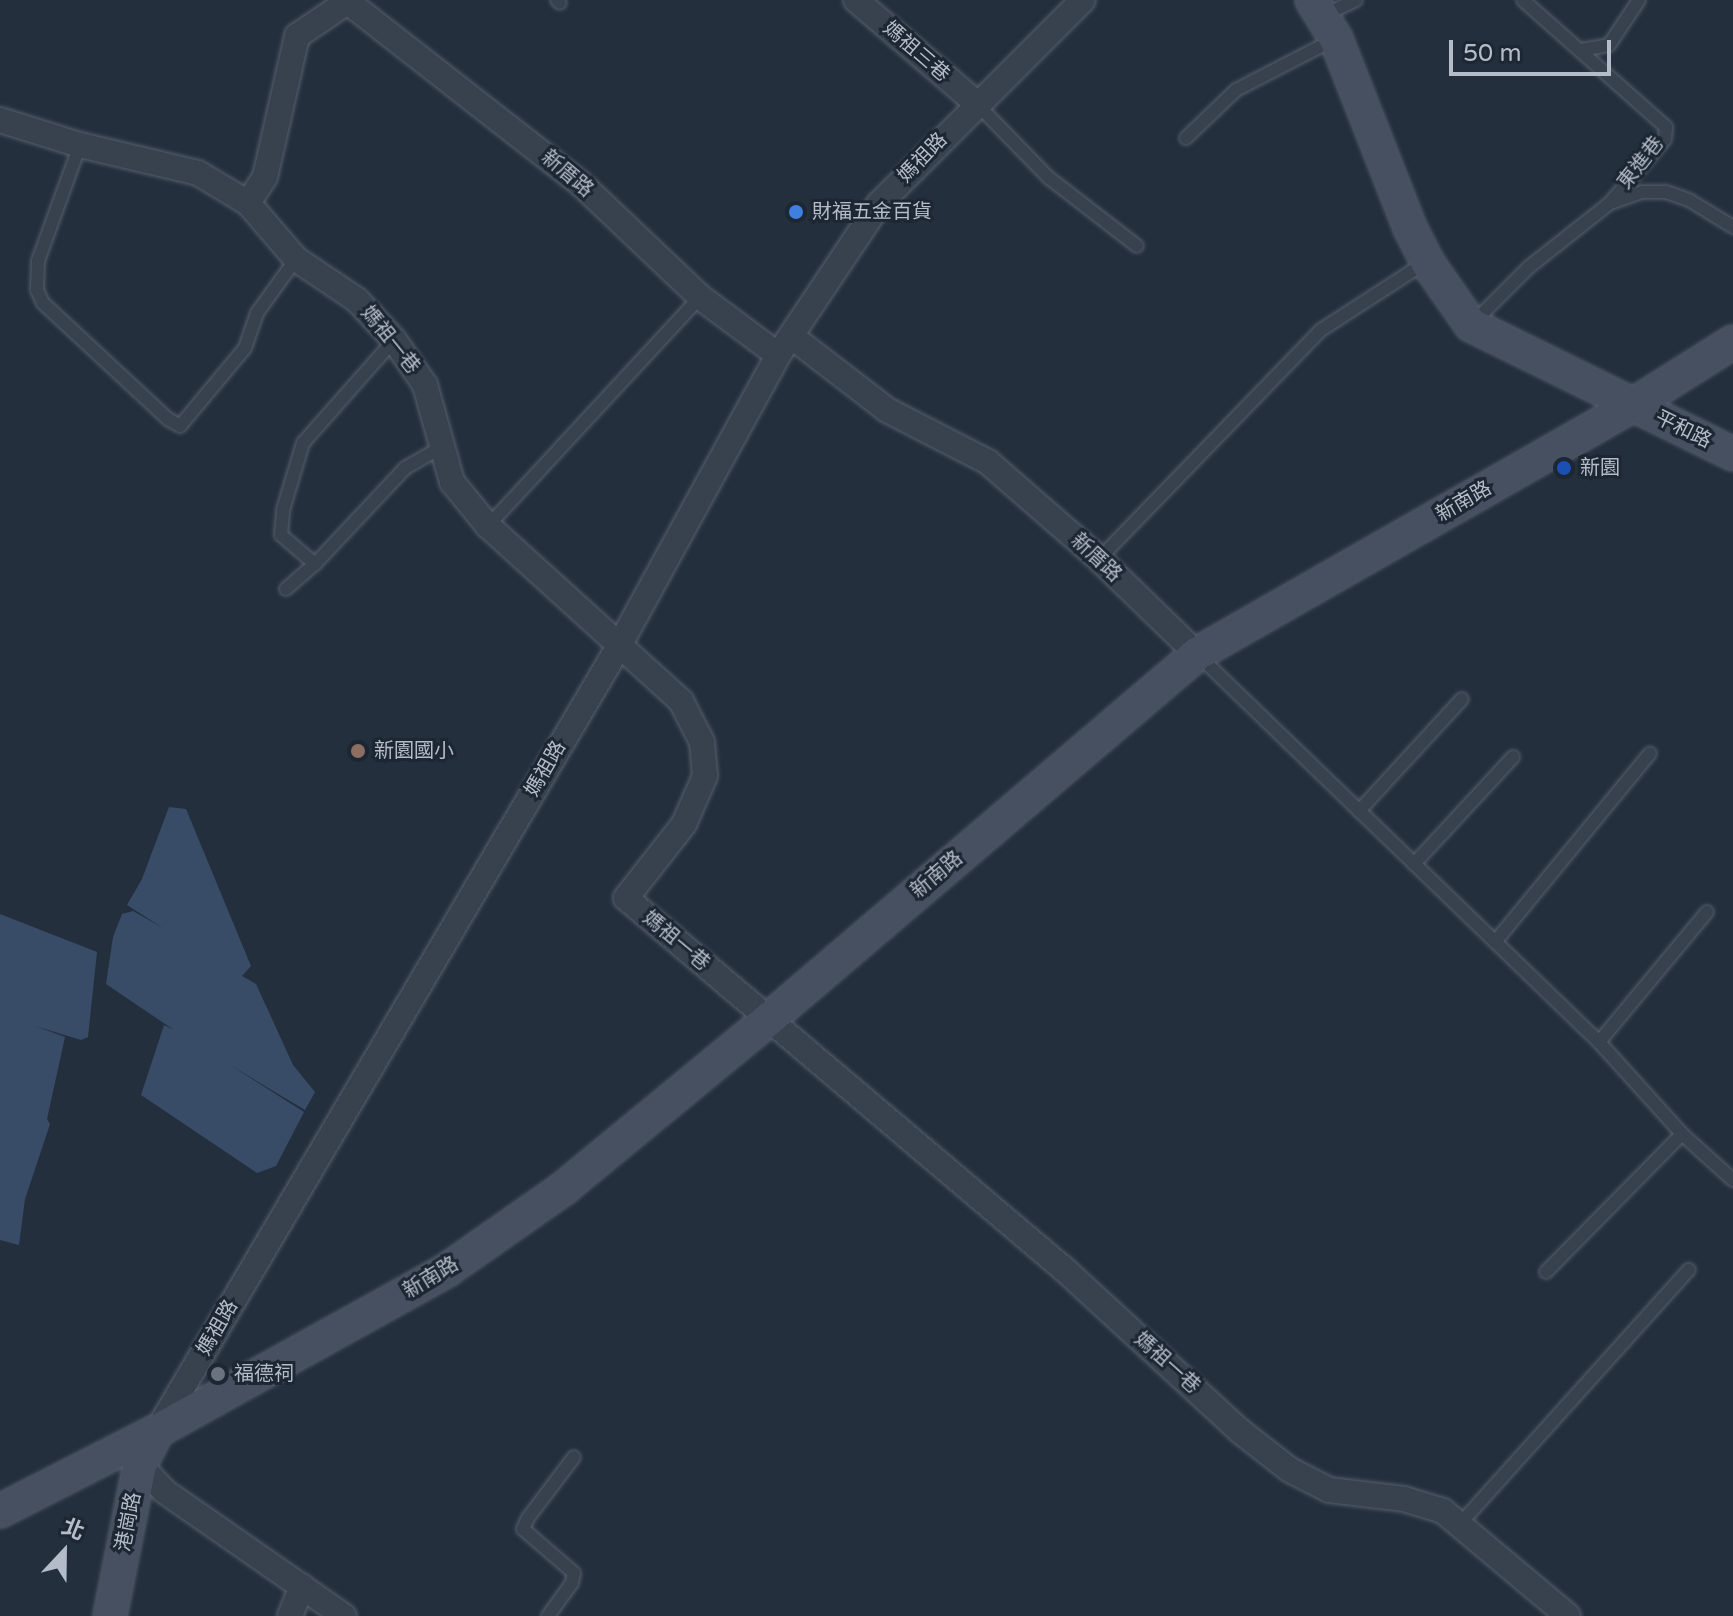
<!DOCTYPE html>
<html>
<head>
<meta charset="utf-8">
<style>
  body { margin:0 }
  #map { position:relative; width:1733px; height:1616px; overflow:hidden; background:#242f3e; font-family:"Varela Round","Noto Sans TC",sans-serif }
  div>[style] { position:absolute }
  .water>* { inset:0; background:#394c67 }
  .roads { filter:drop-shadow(0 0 2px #565f6c) drop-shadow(0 0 2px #565f6c) }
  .lane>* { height:12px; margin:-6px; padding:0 6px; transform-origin:6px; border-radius:6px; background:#38414e }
  .street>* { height:24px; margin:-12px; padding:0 12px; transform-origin:12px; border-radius:12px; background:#38414e }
  .secondary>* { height:32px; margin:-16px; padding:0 16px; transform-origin:16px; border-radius:16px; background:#465061 }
  .dots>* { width:22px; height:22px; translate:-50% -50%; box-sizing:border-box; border:4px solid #1d2633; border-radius:50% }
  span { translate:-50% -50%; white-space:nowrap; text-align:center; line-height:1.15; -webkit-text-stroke:6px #1d2633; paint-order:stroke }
  .street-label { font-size:20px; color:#b4bcc9 }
  .poi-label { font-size:20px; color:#b4bcc9 }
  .left { translate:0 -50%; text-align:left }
  .north { position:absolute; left:24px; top:1512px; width:80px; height:80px; -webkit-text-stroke:6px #1d2633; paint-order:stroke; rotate:22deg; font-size:22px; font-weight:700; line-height:32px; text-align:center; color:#b4bcc9 }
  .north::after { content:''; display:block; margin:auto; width:28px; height:36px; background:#b4bcc9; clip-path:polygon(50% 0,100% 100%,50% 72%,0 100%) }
  .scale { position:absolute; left:1449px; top:40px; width:162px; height:36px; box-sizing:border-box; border:4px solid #b4bcc9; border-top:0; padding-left:10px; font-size:24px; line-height:28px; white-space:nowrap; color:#b4bcc9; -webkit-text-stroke:6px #1d2633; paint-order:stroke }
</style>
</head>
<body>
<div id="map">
  <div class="water">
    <i style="clip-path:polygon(169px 807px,186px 809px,251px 966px,242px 976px,256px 984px,293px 1065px,315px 1092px,305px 1110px,230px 1065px,304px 1112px,276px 1166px,257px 1173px,141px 1095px,164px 1025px,174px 1030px,106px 984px,113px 937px,122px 914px,133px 911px,163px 928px,127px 905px,142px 879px)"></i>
    <i style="clip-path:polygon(0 914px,97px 952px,88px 1037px,81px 1040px,35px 1026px,65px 1037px,47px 1119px,50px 1124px,25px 1199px,19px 1245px,0 1240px)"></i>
  </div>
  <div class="roads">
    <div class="lane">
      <i style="left:557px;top:0;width:4px;rotate:45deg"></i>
      <i style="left:1324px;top:15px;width:35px;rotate:-25deg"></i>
      <i style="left:1581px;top:50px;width:28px;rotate:-10deg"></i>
      <i style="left:1609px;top:45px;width:54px;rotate:-56.3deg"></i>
      <i style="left:976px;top:103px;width:105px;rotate:45.8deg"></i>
      <i style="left:1049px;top:178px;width:111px;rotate:37.7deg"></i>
      <i style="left:1186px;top:138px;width:69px;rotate:-43.8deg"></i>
      <i style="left:1236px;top:90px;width:109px;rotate:-27.3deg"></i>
      <i style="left:80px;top:145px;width:123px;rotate:109.9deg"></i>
      <i style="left:38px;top:261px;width:29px;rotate:92deg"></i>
      <i style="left:37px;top:290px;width:14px;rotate:65deg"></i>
      <i style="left:43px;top:303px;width:171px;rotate:42.9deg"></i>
      <i style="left:168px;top:419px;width:14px;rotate:30deg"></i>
      <i style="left:180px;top:426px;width:102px;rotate:-50.2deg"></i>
      <i style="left:245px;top:348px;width:37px;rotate:-71deg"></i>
      <i style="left:257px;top:313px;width:67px;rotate:-54.2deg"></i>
      <i style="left:1613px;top:202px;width:31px;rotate:-19deg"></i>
      <i style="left:1642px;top:192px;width:24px"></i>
      <i style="left:1666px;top:192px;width:24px;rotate:19deg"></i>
      <i style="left:1689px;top:200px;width:52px;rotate:31.5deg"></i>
      <i style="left:1471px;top:325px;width:82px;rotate:-45deg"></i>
      <i style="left:1529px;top:267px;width:103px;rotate:-38.3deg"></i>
      <i style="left:1610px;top:203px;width:84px;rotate:-49.3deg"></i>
      <i style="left:1665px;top:139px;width:12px;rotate:-85deg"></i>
      <i style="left:1666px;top:127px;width:191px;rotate:-138.4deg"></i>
      <i style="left:488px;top:526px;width:312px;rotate:-47.2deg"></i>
      <i style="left:1099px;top:559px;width:319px;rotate:-45.9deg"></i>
      <i style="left:1321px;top:330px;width:125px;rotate:-32.9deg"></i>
      <i style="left:315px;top:564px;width:45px;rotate:-139.5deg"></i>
      <i style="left:281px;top:535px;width:25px;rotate:-85deg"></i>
      <i style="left:283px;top:510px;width:70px;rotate:-73.4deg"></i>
      <i style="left:303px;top:443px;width:137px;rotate:-48.5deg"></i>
      <i style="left:286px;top:589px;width:38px;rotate:-41deg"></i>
      <i style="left:315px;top:564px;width:132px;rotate:-46.8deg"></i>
      <i style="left:405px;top:468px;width:43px;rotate:-29.6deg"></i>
      <i style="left:1199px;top:656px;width:556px;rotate:43.98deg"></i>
      <i style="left:1599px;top:1042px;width:124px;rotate:47.9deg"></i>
      <i style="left:1682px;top:1134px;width:69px;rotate:42deg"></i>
      <i style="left:1359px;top:811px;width:152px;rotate:-47.4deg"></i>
      <i style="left:1414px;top:864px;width:146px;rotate:-47.2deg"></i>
      <i style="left:1495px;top:942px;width:244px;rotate:-50.6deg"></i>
      <i style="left:1599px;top:1042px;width:169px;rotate:-50.3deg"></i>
      <i style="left:1546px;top:1272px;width:194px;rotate:-45.4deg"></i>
      <i style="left:1460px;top:1524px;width:342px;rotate:-48deg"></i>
      <i style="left:548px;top:1616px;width:41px;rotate:-54deg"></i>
      <i style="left:572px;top:1583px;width:10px;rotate:-79deg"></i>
      <i style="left:574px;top:1573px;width:67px;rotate:-139.2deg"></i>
      <i style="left:523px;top:1529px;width:12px;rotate:-66deg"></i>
      <i style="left:528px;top:1518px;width:76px;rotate:-53deg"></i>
    </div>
    <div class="street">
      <i style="left:856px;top:0;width:158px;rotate:40.6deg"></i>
      <i style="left:348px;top:2px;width:294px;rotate:38deg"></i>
      <i style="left:580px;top:183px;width:166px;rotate:43.5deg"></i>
      <i style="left:700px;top:297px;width:97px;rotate:36.6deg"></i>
      <i style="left:0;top:120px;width:84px;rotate:17.4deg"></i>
      <i style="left:80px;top:145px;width:121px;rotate:13.3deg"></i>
      <i style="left:198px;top:173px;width:58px;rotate:31deg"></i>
      <i style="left:248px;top:203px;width:74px;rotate:49.4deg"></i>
      <i style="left:296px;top:259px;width:73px;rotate:33.9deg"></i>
      <i style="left:357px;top:300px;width:54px;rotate:47.2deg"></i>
      <i style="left:394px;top:340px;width:55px;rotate:55.4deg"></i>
      <i style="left:425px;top:385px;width:101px;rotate:74.4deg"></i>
      <i style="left:452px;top:482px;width:57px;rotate:50.7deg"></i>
      <i style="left:488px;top:526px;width:261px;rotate:42.2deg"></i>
      <i style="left:681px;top:701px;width:46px;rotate:62.9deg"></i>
      <i style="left:702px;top:742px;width:34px;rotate:85deg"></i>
      <i style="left:705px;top:776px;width:52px;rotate:113.6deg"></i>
      <i style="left:684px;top:824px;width:94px;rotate:128.1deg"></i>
      <i style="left:626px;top:898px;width:575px;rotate:40.28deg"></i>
      <i style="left:1065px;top:1270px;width:238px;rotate:42.6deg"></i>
      <i style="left:1240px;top:1431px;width:63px;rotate:38deg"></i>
      <i style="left:1290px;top:1470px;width:44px;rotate:27.1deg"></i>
      <i style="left:1329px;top:1490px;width:76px;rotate:6.8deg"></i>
      <i style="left:1404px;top:1499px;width:41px;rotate:17.1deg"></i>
      <i style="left:1443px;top:1511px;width:163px;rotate:40deg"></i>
      <i style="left:248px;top:203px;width:31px;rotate:-57deg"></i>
      <i style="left:265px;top:177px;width:145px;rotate:-77.2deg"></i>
      <i style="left:297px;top:36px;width:64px;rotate:-34.2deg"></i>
      <i style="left:791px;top:336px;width:121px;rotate:37.6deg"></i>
      <i style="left:887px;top:410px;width:114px;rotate:27.2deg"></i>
      <i style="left:988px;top:462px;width:147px;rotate:41.1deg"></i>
      <i style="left:1099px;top:559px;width:136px;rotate:44.1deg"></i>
      <i style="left:157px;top:1431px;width:911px;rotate:-59.52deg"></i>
      <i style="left:619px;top:646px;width:332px;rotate:-61.3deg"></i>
      <i style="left:778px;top:355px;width:182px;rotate:-56.2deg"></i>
      <i style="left:879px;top:204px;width:288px;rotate:-45deg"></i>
      <i style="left:140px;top:1465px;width:35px;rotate:47deg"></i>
      <i style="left:164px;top:1491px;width:219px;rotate:34.8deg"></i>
      <i style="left:290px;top:1616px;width:32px;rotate:-68deg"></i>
    </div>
    <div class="secondary">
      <i style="left:1312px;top:0;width:46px;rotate:58.4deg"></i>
      <i style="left:1336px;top:39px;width:203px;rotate:68.6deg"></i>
      <i style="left:1410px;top:228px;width:38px;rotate:63deg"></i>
      <i style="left:1427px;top:262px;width:77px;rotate:55.1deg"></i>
      <i style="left:1471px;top:325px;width:292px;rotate:26.2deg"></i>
      <i style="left:0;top:1511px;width:176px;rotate:-27deg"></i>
      <i style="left:157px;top:1431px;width:332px;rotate:-29deg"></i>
      <i style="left:447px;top:1270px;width:143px;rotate:-35deg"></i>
      <i style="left:564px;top:1188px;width:264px;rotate:-39.5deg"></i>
      <i style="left:768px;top:1020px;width:564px;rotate:-40.47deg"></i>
      <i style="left:1197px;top:654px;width:502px;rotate:-29.73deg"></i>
      <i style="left:1633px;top:405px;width:118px;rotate:-32.2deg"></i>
      <i style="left:110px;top:1616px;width:154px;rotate:-78.8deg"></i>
      <i style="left:140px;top:1465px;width:38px;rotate:-63deg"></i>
    </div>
  </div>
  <div class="dots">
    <i style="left:796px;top:212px;background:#3f7fe0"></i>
    <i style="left:1564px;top:468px;background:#1a4fb4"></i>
    <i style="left:358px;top:751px;background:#8d6e63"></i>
    <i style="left:218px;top:1374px;background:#6b7280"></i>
  </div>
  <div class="street-label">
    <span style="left:916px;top:52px;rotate:41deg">媽祖三巷</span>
    <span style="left:923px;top:158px;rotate:-46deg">媽祖路</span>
    <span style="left:1641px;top:163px;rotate:-52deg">東進巷</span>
    <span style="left:567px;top:174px;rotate:40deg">新厝路</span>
    <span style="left:390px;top:340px;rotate:51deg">媽祖一巷</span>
    <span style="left:1683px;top:430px;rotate:26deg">平和路</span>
    <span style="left:1464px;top:502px;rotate:-30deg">新南路</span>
    <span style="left:1096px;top:558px;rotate:43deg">新厝路</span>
    <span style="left:546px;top:769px;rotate:-60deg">媽祖路</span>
    <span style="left:937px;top:875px;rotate:-40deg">新南路</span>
    <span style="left:676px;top:941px;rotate:40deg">媽祖一巷</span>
    <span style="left:431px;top:1278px;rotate:-31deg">新南路</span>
    <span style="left:218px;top:1328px;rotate:-60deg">媽祖路</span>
    <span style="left:1167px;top:1363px;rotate:42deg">媽祖一巷</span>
    <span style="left:129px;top:1522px;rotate:-79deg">港崗路</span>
  </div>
  <div class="poi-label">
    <span class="left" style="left:812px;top:212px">財福五金百貨</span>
    <span class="left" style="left:1580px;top:468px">新園</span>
    <span class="left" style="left:374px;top:751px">新園國小</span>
    <span class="left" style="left:234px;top:1374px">福德祠</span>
  </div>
  <div class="north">北</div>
  <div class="scale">50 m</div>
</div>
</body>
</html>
